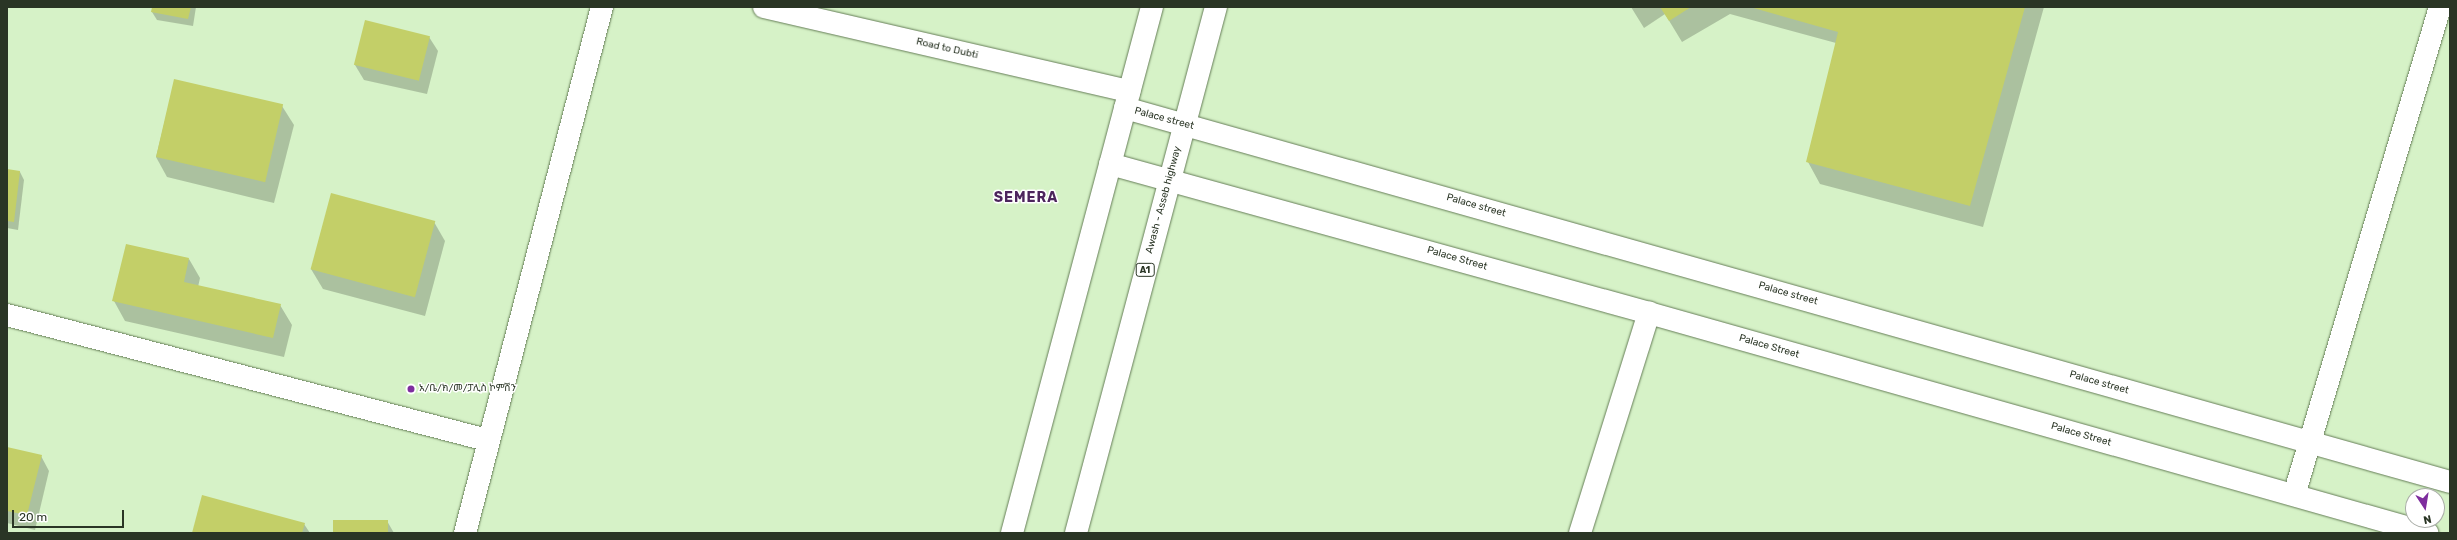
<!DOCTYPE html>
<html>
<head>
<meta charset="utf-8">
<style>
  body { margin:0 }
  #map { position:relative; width:2457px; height:540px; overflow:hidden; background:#d6f2c7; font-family:Rubik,"Noto Sans Ethiopic",sans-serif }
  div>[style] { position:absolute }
  .shadow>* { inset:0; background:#0003 }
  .building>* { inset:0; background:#c3cf68; transform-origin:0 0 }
  .roads { filter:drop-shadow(0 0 1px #657d57) drop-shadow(0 0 1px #657d57) }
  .minor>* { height:22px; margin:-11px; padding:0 11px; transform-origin:11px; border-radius:11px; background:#fff }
  .major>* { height:22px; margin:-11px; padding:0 11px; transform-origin:11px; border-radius:11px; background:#fff }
  .highway>* { height:22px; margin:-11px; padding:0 11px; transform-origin:11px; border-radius:11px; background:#fff }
  .dots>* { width:11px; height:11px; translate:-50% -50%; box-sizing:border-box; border:2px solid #fff; border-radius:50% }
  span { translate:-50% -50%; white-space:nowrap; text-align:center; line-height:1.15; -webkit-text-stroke:3px #fff; paint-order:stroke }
  .shield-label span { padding:1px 3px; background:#fff; border:1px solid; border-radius:3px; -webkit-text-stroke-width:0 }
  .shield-label { font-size:9px; color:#2a3525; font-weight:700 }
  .street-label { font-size:10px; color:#2a3525 }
  .poi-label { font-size:10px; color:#2a3525 }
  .left { translate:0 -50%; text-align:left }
  .district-label { font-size:14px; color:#4c255c; font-weight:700; letter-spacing:1px }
  .frame { position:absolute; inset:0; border:8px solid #2a3525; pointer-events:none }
  .north { position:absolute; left:2405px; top:488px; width:40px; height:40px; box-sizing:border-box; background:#fff; border:1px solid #aaaea8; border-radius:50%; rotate:168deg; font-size:11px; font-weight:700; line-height:16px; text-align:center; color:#2a3525 }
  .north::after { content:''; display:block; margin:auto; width:14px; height:18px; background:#7e2d9e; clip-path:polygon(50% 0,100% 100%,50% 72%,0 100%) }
  .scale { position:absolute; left:12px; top:510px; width:112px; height:18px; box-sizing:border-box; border:2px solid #2a3525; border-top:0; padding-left:5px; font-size:12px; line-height:14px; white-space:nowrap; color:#2a3525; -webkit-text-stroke:3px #fff; paint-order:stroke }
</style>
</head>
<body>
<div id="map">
  <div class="shadow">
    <i style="clip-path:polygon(153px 7px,196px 7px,193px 26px,157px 20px,152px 12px)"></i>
    <i style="clip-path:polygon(1631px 7px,2044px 7px,1983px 227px,1820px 184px,1808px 162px,1836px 43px,1730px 14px,1682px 42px,1665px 14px,1644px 28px)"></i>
    <i style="clip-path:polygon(429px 37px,438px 51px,427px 94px,364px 80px,355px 65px)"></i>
    <i style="clip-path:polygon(175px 80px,282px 106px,294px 125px,274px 203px,167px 177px,156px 157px)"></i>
    <i style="clip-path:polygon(7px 170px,20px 172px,24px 180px,18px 230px,7px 228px)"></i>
    <i style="clip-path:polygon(434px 222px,445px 241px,425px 316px,323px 289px,311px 269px)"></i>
    <i style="clip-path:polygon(189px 259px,200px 278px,198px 287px,280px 305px,292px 325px,284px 357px,125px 321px,114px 301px)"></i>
    <i style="clip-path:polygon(7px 448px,41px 456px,49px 471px,35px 530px,7px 523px)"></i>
    <i style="clip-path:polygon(387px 521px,394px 533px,334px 533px)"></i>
    <i style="clip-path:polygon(304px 524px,310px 533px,193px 533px)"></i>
  </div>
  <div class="building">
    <i style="clip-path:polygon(152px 7px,191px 7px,188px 19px,151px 12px)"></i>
    <i style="clip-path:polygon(1660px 7px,1691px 7px,1669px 21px)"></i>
    <i style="clip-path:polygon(1750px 7px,2025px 7px,1970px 206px,1806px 162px,1838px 32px)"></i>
    <i style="left:365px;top:20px;width:67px;height:46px;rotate:14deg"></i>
    <i style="left:174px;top:79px;width:112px;height:80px;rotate:13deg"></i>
    <i style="clip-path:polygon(7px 169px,20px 171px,14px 222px,7px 221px)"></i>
    <i style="left:331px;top:193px;width:108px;height:79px;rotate:15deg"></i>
    <i style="clip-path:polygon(126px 244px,189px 258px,184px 282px,281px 304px,273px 338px,112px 301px)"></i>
    <i style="clip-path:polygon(7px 447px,42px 455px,27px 515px,7px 511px)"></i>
    <i style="clip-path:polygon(202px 495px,305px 523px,302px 533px,192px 533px)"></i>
    <i style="left:388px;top:520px;width:13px;height:55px;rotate:90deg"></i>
  </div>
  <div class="roads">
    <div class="minor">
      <i style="left:7px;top:315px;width:497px;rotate:14.6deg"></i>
      <i style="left:2294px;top:495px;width:509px;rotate:-73.34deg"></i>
      <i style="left:465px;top:533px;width:544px;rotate:-75.4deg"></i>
      <i style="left:1580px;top:533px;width:231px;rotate:-72.6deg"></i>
    </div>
    <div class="major">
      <i style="left:764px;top:7px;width:375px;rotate:13deg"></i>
      <i style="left:1125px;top:108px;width:1377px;rotate:15.76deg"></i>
      <i style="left:1110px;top:164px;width:559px;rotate:15.45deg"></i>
      <i style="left:1649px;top:313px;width:809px;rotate:15.79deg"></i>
    </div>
    <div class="highway">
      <i style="left:1012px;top:533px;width:544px;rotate:-75.1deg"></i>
      <i style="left:1076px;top:533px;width:544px;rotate:-75.1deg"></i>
    </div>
  </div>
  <div class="dots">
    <i style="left:411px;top:389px;background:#7e2d9e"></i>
  </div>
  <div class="shield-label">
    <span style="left:1145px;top:270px">A1</span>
  </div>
  <div class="street-label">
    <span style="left:947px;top:49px;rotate:13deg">Road to Dubti</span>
    <span style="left:1164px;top:119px;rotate:15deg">Palace street</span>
    <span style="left:1164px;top:200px;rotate:-75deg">Awash - Asseb highway</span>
    <span style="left:1476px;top:206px;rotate:16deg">Palace street</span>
    <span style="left:1457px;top:259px;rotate:16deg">Palace Street</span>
    <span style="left:1788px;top:294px;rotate:16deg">Palace street</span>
    <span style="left:1769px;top:347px;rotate:16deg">Palace Street</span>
    <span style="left:2099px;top:383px;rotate:16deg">Palace street</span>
    <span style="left:2081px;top:435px;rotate:16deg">Palace Street</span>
  </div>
  <div class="poi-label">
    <span class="left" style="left:419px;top:389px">አ/ቤ/ክ/መ/ፓሊስ ኮምሽን</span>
  </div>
  <div class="district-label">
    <span style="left:1026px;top:198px">SEMERA</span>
  </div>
  <div class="frame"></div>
  <div class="north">N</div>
  <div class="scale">20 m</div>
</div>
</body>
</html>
